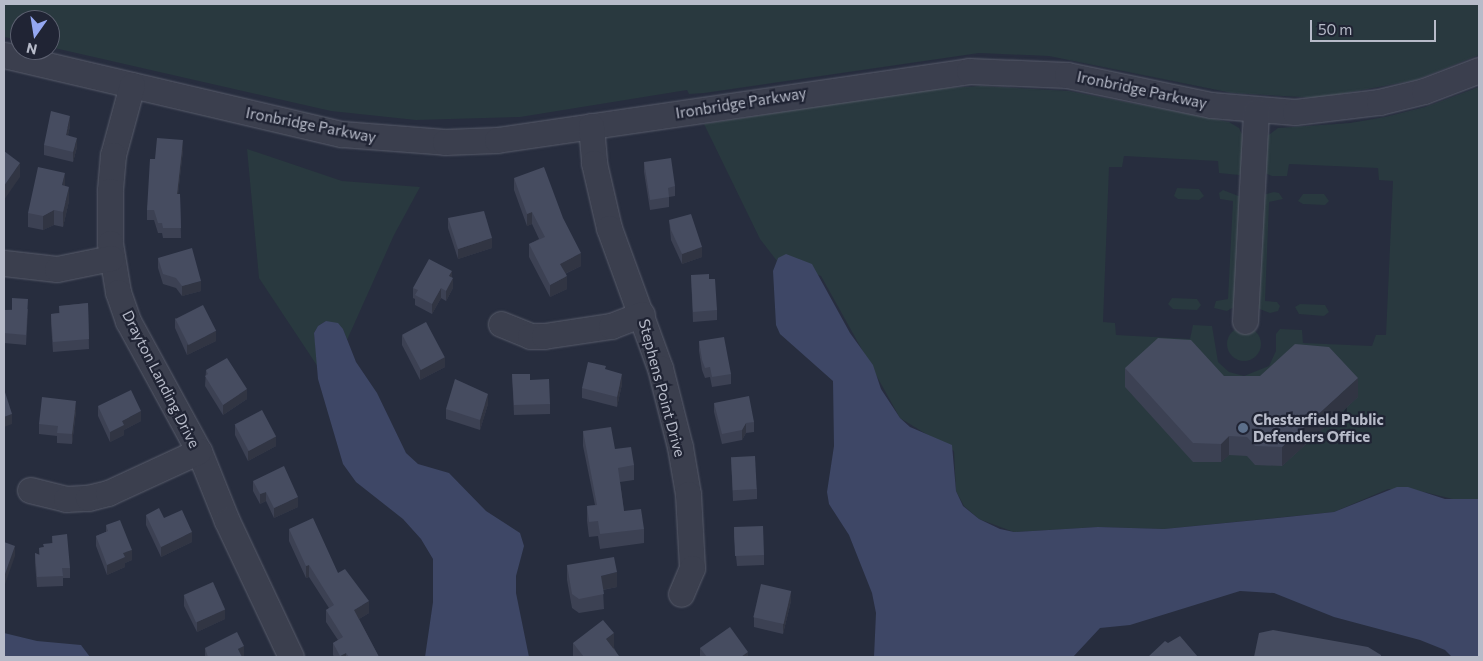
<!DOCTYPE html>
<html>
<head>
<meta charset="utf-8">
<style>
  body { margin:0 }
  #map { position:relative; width:1483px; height:661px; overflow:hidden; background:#272d3e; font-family:Commissioner,sans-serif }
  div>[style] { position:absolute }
  .green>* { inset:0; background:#29393f }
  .round { border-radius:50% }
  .water>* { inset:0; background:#3e4766 }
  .roads { filter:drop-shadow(0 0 1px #595d6c) drop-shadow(0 0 1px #595d6c) }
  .minor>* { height:25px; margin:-12.5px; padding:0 12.5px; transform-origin:12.5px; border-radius:12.5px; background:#3b3f4e }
  .wall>* { inset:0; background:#3c4153 }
  .shaded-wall>* { inset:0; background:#313543 }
  .building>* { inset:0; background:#464c60; transform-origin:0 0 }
  .dots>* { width:14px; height:14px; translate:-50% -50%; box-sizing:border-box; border:2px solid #202434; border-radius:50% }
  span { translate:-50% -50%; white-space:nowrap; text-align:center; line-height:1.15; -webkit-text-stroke:4.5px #202434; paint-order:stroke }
  .street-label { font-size:15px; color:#b7bbc9 }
  .poi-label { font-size:15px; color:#b7bbc9; font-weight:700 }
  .left { translate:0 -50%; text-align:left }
  .frame { position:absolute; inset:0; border:5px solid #b7bbc9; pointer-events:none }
  .north { position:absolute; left:10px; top:10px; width:50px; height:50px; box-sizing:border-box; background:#202434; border:1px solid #5c6070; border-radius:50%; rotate:193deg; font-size:14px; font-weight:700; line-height:20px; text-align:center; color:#b7bbc9 }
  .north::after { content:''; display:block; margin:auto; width:18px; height:22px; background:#94a7f1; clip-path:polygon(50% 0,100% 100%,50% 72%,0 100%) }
  .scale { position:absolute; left:1310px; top:20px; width:126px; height:22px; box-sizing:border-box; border:2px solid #b7bbc9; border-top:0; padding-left:6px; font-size:15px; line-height:18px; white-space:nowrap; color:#b7bbc9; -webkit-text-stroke:4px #202434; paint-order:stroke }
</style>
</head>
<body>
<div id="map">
  <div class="green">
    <i style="clip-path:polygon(4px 4px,1479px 4px,1479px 55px,1416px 80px,1319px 98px,1232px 93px,1049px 56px,979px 53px,704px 93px,689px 94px,687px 90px,520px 117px,416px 120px,331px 111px,50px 47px,50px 20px,20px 20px,20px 40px,4px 37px)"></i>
    <i style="clip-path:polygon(981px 86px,1069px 91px,1229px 122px,1239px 128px,1244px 138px,1243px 173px,1239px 175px,1219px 173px,1218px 161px,1124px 156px,1122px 167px,1109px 167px,1103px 322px,1115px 323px,1116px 335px,1190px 339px,1193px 325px,1212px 326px,1218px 362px,1229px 372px,1244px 376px,1269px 366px,1276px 351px,1276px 334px,1280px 329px,1302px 330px,1303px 343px,1372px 346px,1376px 335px,1386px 335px,1393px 181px,1379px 180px,1378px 168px,1289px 164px,1287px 176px,1272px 176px,1265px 173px,1266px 137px,1278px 128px,1350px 123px,1385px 117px,1425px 107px,1479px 87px,1479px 499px,1461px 501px,1424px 492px,1388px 489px,1334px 512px,1164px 529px,1098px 527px,1014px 532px,979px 519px,964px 506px,956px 491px,954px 451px,900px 418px,821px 276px,778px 258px,777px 261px,760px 239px,704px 124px,929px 89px)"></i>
    <i style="clip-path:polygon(247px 149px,342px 181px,420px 187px,394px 235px,347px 340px,343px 329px,326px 321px,318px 326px,314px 333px,318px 367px,259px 278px)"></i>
    <i style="clip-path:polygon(1177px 188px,1199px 189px,1204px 196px,1199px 200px,1178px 199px,1174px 196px)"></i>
    <i style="clip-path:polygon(1223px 190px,1241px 197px,1234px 307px,1227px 311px,1214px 308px,1216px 301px,1228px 299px,1233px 201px,1220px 199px,1219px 193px)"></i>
    <i style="clip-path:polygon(1274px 192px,1279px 193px,1283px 199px,1269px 202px,1265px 301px,1277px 302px,1280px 306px,1278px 311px,1270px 313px,1257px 308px,1263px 195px)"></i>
    <i style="clip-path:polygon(1303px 194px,1324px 194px,1329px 201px,1325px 205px,1303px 204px,1298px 201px)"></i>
    <i style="clip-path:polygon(1172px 298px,1197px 299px,1201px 305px,1197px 310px,1173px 309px,1168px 304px)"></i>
    <i style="clip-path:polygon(1300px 304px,1325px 305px,1329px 312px,1324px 316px,1299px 314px,1295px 307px)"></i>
    <i class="round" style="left:1227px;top:327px;width:34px;height:34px"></i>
  </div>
  <div class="water">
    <i style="clip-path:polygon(786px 254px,812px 264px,850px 333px,873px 365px,881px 389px,900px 418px,910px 427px,952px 445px,956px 491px,963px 506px,979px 519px,1000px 529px,1014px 532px,1098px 527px,1164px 529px,1287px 517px,1334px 512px,1397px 487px,1408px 487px,1445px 499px,1479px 499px,1479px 657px,1452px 657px,1445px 650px,1420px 640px,1334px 617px,1274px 593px,1240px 591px,1130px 625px,1100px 628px,1073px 657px,874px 657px,876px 613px,872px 593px,849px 535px,829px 504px,827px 492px,834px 446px,833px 381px,780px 334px,776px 325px,773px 271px,778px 258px)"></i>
    <i style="clip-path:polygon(326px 321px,338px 323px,343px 329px,356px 362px,377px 393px,406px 453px,418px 464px,449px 473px,486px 511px,520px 533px,524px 546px,516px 576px,516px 593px,529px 657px,425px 657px,433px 602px,433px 559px,421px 539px,403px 519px,356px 482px,343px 464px,318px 379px,314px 333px,318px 326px)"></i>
    <i style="clip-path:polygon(4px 633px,37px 641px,81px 645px,90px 657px,4px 657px)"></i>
  </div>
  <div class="roads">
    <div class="minor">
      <i style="left:4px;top:55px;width:347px;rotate:13.2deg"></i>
      <i style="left:342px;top:134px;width:103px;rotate:4.4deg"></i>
      <i style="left:445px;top:142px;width:52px;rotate:-2.2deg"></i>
      <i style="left:497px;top:140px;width:477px;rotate:-8.3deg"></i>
      <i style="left:969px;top:71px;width:98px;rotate:2.3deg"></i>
      <i style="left:1067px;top:75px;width:147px;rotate:11.8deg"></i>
      <i style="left:1211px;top:105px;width:84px;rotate:4.8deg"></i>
      <i style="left:1295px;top:112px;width:85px;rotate:-6.8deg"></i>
      <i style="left:1379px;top:102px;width:46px;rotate:-13.7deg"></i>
      <i style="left:1424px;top:91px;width:59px;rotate:-20.9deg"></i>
      <i style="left:132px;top:85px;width:73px;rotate:105.2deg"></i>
      <i style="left:113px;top:155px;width:36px;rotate:95deg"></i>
      <i style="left:110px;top:191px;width:52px;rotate:90deg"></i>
      <i style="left:110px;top:243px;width:50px;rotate:80.7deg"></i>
      <i style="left:118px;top:292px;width:31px;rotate:71deg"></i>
      <i style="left:128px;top:321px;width:148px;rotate:61.4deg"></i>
      <i style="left:199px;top:451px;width:75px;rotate:68.2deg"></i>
      <i style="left:227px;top:521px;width:150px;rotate:64.8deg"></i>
      <i style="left:591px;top:126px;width:37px;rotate:85deg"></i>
      <i style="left:594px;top:163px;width:67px;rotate:77deg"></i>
      <i style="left:609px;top:228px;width:149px;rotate:70deg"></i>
      <i style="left:660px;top:368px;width:81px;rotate:75.8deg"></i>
      <i style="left:680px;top:447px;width:48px;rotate:80.3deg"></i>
      <i style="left:688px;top:494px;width:74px;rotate:86.9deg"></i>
      <i style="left:692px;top:568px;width:28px;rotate:113deg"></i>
      <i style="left:4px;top:263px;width:53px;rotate:6.5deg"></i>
      <i style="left:57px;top:269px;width:55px;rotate:-11.5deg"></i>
      <i style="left:1245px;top:321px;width:210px;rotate:-87deg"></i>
      <i style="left:501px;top:324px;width:31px;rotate:22deg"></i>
      <i style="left:530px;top:336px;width:14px"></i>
      <i style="left:544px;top:336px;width:68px;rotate:-8.5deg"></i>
      <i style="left:611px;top:326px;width:33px;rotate:-21deg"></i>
      <i style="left:30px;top:490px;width:37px;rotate:14deg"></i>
      <i style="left:66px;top:499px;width:22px;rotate:-3deg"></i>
      <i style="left:88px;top:498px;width:21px;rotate:-14deg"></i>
      <i style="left:108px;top:493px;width:100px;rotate:-24.8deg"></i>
    </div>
  </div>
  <div class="wall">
    <i style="clip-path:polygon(70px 126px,68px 135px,77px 147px,73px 162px,44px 155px,44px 145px)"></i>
    <i style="clip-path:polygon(183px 150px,178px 194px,180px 194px,181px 238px,163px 238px,162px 233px,158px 233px,154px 220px,147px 220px,147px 210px,155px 159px)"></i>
    <i style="clip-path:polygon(644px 162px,675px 186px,675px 196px,669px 197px,669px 207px,650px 210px,644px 172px)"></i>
    <i style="clip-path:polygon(514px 178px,581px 266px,565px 274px,567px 289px,550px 297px,529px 257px,529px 244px,539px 239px,532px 224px,527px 226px,514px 190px)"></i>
    <i style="clip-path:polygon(69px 201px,63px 227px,54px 225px,43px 230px,28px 227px,28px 213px)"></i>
    <i style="clip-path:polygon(448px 218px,492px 248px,458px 259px,448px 228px)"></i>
    <i style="clip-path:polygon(669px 220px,702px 257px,682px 264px,671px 240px)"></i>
    <i style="clip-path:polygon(158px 258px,201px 291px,182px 296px,176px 288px,163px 284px,158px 268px)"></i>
    <i style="clip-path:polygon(691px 275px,709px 279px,717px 310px,717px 320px,693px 322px)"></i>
    <i style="clip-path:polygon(452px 277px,453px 288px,446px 301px,441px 298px,432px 314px,415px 305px,415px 299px,413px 298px,413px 288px)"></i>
    <i style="clip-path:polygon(88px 303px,89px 349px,53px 352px,51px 324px,51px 314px,59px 313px,59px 306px)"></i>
    <i style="clip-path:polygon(28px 309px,26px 345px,4px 343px,4px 310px)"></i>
    <i style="clip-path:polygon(175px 318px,216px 341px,187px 355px,175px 328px)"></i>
    <i style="clip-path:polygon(402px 335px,445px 367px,420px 380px,402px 345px)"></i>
    <i style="clip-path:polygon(699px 341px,731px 374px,731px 384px,712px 387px,710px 377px,705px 378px,702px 370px,699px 351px)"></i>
    <i style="clip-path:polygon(1125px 368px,1224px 376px,1358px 397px,1282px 466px,1255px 465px,1247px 456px,1229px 455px,1221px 462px,1193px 462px,1125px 387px)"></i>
    <i style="clip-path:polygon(206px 370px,247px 399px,223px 415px,205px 386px)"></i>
    <i style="clip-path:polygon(606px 370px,622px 384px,617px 407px,582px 398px,582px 388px)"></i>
    <i style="clip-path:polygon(512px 374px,530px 380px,550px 404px,550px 414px,514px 415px)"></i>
    <i style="clip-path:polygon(714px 403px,754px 422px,754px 432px,746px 433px,742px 440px,722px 444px,714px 412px)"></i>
    <i style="clip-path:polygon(488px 404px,480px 430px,446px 419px,446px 409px)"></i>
    <i style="clip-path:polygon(98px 406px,141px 421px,124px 430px,124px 435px,110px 442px,98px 416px)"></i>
    <i style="clip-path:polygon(76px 411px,72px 444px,57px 443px,57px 436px,39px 434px,39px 424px)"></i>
    <i style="clip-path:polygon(235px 425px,276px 446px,248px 461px,235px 435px)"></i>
    <i style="clip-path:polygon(583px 431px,615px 449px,634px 465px,634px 480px,620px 482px,624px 511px,644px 529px,644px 543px,600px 549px,598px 536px,589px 537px,587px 521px,587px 506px,595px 505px,583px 446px)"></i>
    <i style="clip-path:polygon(731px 457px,757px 489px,757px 499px,733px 501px)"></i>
    <i style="clip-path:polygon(253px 481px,298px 507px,274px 518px,266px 501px,260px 504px,253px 491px)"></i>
    <i style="clip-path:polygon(146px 515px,164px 518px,192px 542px,161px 557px,146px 525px)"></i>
    <i style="clip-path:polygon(106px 525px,132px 560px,125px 563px,125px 567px,107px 575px,96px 546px,96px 536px,106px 532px)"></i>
    <i style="clip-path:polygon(734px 527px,764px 555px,764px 565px,737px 566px,734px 537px)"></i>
    <i style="clip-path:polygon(289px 529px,338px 573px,369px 613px,359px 619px,379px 657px,334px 657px,333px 655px,333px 643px,338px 640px,326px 622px,326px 610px,329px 608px,309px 577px,306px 578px,289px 541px)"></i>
    <i style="clip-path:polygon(52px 536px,70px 568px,70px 578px,63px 578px,63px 586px,37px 587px,35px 563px,35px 553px,39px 555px,39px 548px,43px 547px,52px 543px)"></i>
    <i style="clip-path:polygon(567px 565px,617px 587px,603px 590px,604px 609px,579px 613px,572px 608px,567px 580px)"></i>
    <i style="clip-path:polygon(184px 596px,225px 619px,197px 632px,184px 606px)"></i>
    <i style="clip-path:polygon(791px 601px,783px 634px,754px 627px,754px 617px)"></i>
    <i style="clip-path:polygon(573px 643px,614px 648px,619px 657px,573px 657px)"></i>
    <i style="clip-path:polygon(205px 648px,244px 656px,242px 657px,205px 657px)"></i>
    <i style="clip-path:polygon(700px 648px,748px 657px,700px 657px)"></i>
  </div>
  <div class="shaded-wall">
    <i style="clip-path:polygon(70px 116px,70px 126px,66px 144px,66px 135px)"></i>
    <i style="clip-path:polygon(77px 138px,77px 147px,73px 162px,73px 152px)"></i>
    <i style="clip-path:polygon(183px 140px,183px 150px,177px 204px,177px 194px)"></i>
    <i style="clip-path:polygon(20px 163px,20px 177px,4px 200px,4px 186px)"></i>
    <i style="clip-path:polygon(65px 173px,65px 187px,62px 185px)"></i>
    <i style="clip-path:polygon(69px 187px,69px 201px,63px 227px,63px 212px)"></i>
    <i style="clip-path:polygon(54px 210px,54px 225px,43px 230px,43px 216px)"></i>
    <i style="clip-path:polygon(532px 212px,532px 224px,527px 226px,527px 214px)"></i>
    <i style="clip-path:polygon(492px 238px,492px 248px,458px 259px,458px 249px)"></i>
    <i style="clip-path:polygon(702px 247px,702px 257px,682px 264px,682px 254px)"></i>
    <i style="clip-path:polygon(581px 253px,581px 266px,560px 276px,560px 264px)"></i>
    <i style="clip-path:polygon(452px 271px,452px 280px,453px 278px,453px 288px,446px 301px,446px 291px,449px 276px)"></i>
    <i style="clip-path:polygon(567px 276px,567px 289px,550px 297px,550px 285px)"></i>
    <i style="clip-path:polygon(201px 281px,201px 291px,182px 296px,182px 286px)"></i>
    <i style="clip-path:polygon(441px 288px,441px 298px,432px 314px,432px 304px)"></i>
    <i style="clip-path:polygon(216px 331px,216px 341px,187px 355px,187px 345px)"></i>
    <i style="clip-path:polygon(445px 357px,445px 367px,420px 380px,420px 370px)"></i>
    <i style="clip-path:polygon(622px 374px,622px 384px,617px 407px,617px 397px)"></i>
    <i style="clip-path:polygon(1358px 378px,1358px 397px,1282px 466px,1282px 447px)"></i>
    <i style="clip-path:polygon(247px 389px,247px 399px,223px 415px,223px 405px)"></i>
    <i style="clip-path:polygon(488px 394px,488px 404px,480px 430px,480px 420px)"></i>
    <i style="clip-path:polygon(76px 401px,76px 411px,72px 444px,72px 434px)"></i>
    <i style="clip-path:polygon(141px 411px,141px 421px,124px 430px,124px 435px,110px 442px,110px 432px,122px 421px)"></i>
    <i style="clip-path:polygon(12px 414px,12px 424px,4px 427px,4px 417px)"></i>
    <i style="clip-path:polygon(746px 423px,746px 433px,742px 440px,742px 430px)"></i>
    <i style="clip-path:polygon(276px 436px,276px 446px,248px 461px,248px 451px)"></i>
    <i style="clip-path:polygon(1229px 436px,1229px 455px,1221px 462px,1221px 444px)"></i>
    <i style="clip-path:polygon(266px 492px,266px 501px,260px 504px,260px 494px)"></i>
    <i style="clip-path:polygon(298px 497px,298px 507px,274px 518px,274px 508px)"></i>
    <i style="clip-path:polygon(192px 532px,192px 542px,161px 557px,161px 547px)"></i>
    <i style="clip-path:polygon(15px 546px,15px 556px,4px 587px,4px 577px)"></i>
    <i style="clip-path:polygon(132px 550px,132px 560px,125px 563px,125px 567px,107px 575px,107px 565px,123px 553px)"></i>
    <i style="clip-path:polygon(309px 565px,309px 577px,306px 578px,306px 566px)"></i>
    <i style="clip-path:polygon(617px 572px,617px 587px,601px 590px,601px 576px)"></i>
    <i style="clip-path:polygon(791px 591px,791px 601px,783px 634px,783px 624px)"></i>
    <i style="clip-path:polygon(369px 601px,369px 613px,354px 622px,354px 610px)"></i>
    <i style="clip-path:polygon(225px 609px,225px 619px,197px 632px,197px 622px)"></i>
    <i style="clip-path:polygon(614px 633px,614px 648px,606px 654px,606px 639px)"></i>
    <i style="clip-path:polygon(244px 646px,244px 656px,242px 657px,238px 649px)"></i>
    <i style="clip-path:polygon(748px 652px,748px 657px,741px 657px)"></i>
    <i style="clip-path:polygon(346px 653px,346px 657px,340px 657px,340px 656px)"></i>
  </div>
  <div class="building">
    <i style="clip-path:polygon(51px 111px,70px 116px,66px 135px,77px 138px,73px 152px,44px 145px)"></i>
    <i style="clip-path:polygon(157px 138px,183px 140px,177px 194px,180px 194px,181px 228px,163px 228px,162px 223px,158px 223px,154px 210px,147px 210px,150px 159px,155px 159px)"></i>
    <i style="clip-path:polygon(4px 151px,20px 163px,4px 186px)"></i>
    <i style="clip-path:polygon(671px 158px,675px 186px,668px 188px,669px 197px,650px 200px,644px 162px)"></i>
    <i style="clip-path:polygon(38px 167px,65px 173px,62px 185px,69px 187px,63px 212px,54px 210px,43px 216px,28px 213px)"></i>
    <i style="clip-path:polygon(544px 167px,563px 218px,581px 253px,560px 264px,567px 276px,550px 285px,529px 244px,545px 237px,532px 212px,527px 214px,514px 178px)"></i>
    <i style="clip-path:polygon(484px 211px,492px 238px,458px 249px,448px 218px)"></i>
    <i style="clip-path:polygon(691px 214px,702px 247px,682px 254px,671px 230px,669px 220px)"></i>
    <i style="clip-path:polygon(192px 248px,201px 281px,182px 286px,176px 278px,163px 274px,158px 258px)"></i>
    <i style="clip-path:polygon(429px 259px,452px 271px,449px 276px,453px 278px,446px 291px,441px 288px,432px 304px,415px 295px,418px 290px,413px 288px)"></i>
    <i style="clip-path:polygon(709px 274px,709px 279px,715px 279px,717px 310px,693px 312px,691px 275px)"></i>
    <i style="clip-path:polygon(12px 298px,28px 299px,26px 335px,4px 333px,4px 310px,12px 310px)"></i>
    <i style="clip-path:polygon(88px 303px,89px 339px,53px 342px,51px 314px,60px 313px,59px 306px)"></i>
    <i style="left:203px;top:305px;width:29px;height:31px;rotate:63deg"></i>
    <i style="left:426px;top:322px;width:40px;height:27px;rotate:62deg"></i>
    <i style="clip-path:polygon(724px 337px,731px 374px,712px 377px,710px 367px,705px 368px,702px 360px,699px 341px)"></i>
    <i style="clip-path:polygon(1158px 338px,1191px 340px,1224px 376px,1260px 376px,1295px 344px,1329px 347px,1358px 378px,1282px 447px,1255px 446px,1247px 437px,1229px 436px,1221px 444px,1193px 443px,1125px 368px)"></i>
    <i style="clip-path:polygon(227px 358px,247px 389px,223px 405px,205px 376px,208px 374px,206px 370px)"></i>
    <i style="clip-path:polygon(588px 362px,606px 366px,605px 369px,622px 374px,617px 397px,582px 388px)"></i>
    <i style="clip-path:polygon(512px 374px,530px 374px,530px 380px,549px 379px,550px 404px,514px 405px)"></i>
    <i style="clip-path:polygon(455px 379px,488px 394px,480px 420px,446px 409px)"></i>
    <i style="clip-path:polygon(4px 389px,12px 414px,4px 417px)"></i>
    <i style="clip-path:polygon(131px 390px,141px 411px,122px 421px,124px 425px,110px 432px,98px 406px)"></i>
    <i style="clip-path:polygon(749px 396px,754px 422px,746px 423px,742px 430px,722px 434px,714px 403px)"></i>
    <i style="clip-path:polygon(42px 397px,76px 401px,72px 434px,57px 433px,58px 426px,39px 424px)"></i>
    <i style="left:262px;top:410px;width:30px;height:31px;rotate:62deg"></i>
    <i style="clip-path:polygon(611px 427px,615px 449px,631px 447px,634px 465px,618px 468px,624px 511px,641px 509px,644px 529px,600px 534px,598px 521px,589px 522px,587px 506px,597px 505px,583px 431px)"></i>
    <i style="left:755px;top:456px;width:33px;height:24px;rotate:87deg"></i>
    <i style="clip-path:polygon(284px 466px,298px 497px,274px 508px,266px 492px,260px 494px,253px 481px)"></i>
    <i style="clip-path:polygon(159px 508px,164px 518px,182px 510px,192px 532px,161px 547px,146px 515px)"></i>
    <i style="clip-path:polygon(313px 518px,338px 573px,345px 569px,369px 601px,354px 610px,379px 657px,349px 657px,346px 653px,340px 656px,333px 643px,343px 637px,326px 610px,334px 605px,309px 565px,306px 566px,289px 529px)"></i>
    <i style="clip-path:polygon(120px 520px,132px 550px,123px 553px,125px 557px,107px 565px,96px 536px,108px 531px,106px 525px)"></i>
    <i style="left:763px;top:526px;width:29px;height:29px;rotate:88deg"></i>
    <i style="clip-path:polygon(67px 534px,70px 568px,62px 568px,63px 576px,37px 577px,35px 553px,40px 555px,39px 548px,44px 547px,43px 544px,53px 543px,52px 536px)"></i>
    <i style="clip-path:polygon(4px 542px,15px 546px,4px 577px)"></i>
    <i style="clip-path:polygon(614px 557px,617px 572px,601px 576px,604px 594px,579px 599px,572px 594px,567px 565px)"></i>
    <i style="left:213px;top:582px;width:30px;height:32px;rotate:66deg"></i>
    <i style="left:761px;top:584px;width:31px;height:34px;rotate:13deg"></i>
    <i style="clip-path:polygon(603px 620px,614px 633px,606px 639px,619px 656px,617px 657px,584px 657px,573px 643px)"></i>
    <i style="clip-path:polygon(730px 627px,748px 652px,741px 657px,707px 657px,700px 648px)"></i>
    <i style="clip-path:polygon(1273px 630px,1368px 647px,1381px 655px,1381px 657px,1254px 657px,1259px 633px)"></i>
    <i style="clip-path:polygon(237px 632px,244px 646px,238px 649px,242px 657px,208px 657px,205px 648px)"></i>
    <i style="clip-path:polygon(1180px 636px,1198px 657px,1148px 657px,1165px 641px,1168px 643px)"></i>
  </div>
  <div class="dots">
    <i style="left:1243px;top:428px;background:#5c6f8a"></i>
  </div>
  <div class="street-label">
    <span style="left:1142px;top:90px;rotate:12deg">Ironbridge Parkway</span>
    <span style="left:741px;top:103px;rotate:-9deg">Ironbridge Parkway</span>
    <span style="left:311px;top:125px;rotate:11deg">Ironbridge Parkway</span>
    <span style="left:161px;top:379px;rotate:63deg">Drayton Landing Drive</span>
    <span style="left:662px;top:388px;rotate:75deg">Stephens Point Drive</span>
  </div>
  <div class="poi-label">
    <span class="left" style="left:1253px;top:428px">Chesterfield Public<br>Defenders Office</span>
  </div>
  <div class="frame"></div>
  <div class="north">N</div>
  <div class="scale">50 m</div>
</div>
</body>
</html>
